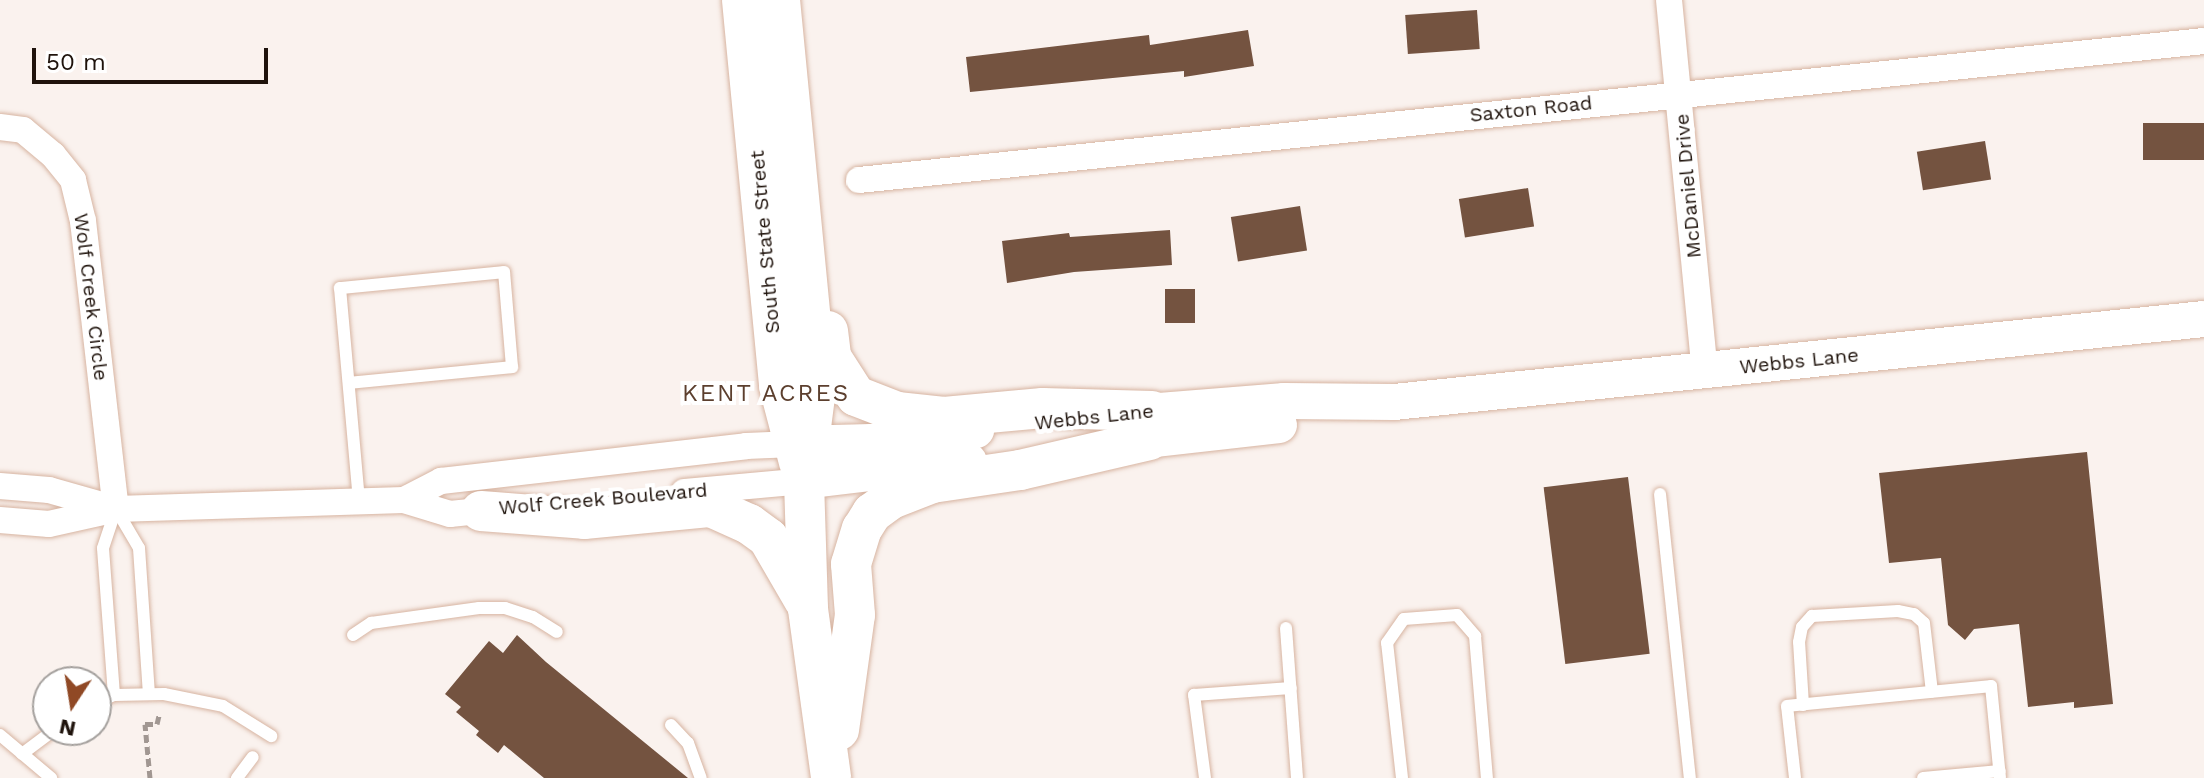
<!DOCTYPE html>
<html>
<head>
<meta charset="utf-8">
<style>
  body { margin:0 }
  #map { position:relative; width:2204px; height:778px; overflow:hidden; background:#faf2ee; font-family:"Work Sans",sans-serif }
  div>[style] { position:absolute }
  .building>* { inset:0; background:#745340; transform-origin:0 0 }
  .path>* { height:5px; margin-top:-2.5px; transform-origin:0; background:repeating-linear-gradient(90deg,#a19792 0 8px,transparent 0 12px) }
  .roads { filter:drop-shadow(0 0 2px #d7b4a1) drop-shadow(0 0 2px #d7b4a1) }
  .lane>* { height:12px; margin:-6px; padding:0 6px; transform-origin:6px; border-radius:6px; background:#fff }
  .street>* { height:26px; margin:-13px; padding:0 13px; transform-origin:13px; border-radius:13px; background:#fff }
  .secondary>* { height:36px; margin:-18px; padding:0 18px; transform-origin:18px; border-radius:18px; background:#fff }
  .primary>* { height:40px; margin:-20px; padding:0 20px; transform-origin:20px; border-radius:20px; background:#fff }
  span { translate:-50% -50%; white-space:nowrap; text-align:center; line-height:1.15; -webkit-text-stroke:8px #fff; paint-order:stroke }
  .street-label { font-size:20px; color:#1f130c }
  .quarter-label { font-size:24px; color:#5c3f2e; letter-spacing:2px }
  .north { position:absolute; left:32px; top:666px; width:80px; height:80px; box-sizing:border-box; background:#fff; border:2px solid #a5a19e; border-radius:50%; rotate:192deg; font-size:22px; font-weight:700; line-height:32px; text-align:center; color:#1f130c }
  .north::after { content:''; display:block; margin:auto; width:28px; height:36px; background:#904925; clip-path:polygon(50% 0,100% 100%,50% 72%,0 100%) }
  .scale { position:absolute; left:32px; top:48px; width:236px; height:36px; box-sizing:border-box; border:4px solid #1f130c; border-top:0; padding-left:10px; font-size:24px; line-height:28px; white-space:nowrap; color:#1f130c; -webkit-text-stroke:6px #fff; paint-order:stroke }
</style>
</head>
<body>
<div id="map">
  <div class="building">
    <i style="left:1477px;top:10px;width:39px;height:72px;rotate:86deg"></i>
    <i style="clip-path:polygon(1248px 30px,1254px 66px,1184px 77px,1184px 71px,970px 92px,966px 57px,1149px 35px,1150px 45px)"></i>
    <i style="left:2204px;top:123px;width:37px;height:61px;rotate:90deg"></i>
    <i style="left:1985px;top:141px;width:39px;height:69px;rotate:81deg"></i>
    <i style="left:1528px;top:188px;width:39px;height:70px;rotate:81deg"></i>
    <i style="left:1300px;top:206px;width:45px;height:70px;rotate:81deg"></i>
    <i style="clip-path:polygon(1170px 230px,1172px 265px,1074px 272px,1007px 283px,1002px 241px,1069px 233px,1070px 237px)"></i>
    <i style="left:1165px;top:289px;width:30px;height:34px"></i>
    <i style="clip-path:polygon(2087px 452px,2113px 704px,2074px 708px,2074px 702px,2028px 707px,2019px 624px,1974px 629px,1965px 640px,1948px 625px,1941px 558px,1889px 563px,1879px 473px)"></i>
    <i style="left:1628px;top:477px;width:178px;height:85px;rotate:83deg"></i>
    <i style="clip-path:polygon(517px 635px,546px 662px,688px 778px,544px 778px,504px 745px,498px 753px,476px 735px,479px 731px,456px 712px,461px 707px,445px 694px,489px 641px,503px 653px)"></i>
  </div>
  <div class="path">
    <i style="left:150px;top:778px;width:54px;rotate:-95.3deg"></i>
    <i style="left:145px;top:724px;width:12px"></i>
    <i style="left:157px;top:724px;width:9px;rotate:-77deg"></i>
  </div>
  <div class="roads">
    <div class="lane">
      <i style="left:349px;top:383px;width:164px;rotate:-5.6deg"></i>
      <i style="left:512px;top:367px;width:95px;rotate:-94.8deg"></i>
      <i style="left:504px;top:272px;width:165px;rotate:174.4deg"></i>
      <i style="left:340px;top:288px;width:214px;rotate:84.9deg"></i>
      <i style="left:1660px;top:494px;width:286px;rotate:84deg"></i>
      <i style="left:116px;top:509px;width:45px;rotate:59.5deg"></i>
      <i style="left:139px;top:548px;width:146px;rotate:86.1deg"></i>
      <i style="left:1286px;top:628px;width:150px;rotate:85.8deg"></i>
      <i style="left:353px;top:635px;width:22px;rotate:-34deg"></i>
      <i style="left:371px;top:623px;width:109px;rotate:-7.9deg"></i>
      <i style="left:479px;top:608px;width:26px"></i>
      <i style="left:505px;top:608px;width:29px;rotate:18deg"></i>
      <i style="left:533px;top:617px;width:28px;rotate:32deg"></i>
      <i style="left:114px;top:695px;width:147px;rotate:-94.3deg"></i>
      <i style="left:103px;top:548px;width:41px;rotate:-71.6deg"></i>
      <i style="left:96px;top:703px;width:20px;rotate:-24deg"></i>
      <i style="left:114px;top:695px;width:50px;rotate:-1.1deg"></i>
      <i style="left:164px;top:694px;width:60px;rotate:11.5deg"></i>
      <i style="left:223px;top:706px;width:57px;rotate:32deg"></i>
      <i style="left:1803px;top:705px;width:63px;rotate:-93.6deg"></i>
      <i style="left:1799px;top:642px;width:15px;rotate:-79deg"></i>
      <i style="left:1802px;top:627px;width:15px;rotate:-48deg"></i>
      <i style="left:1812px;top:616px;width:86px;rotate:-3.3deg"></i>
      <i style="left:1898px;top:611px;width:16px;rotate:11deg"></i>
      <i style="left:1914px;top:614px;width:13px;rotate:42deg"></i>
      <i style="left:1924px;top:623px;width:69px;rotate:83.4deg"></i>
      <i style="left:671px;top:725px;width:25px;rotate:47deg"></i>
      <i style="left:688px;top:743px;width:37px;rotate:70deg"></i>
      <i style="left:0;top:735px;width:67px;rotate:40.1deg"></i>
      <i style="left:22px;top:754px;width:40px;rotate:-37deg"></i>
      <i style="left:237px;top:778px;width:26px;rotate:-53deg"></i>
      <i style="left:1205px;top:778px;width:84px;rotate:-97.5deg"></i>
      <i style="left:1194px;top:695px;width:97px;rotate:-4.1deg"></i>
      <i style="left:1402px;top:778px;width:136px;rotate:-96.3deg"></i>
      <i style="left:1387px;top:643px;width:29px;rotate:-55deg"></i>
      <i style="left:1404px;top:619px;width:53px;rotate:-4.3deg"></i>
      <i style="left:1457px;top:615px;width:28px;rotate:49deg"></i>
      <i style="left:1475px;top:636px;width:143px;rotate:85.2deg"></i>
      <i style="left:1795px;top:778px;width:72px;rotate:-96.3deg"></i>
      <i style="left:1787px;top:706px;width:205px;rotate:-5.6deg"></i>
      <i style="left:1991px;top:686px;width:92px;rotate:84.4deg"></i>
      <i style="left:1923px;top:778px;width:77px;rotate:-5.2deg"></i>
    </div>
    <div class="street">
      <i style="left:1669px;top:0;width:373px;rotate:84.5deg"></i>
      <i style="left:0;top:127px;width:23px;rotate:7deg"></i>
      <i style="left:23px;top:130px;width:39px;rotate:40deg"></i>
      <i style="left:53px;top:155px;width:32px;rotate:51deg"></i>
      <i style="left:73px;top:180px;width:42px;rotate:76.3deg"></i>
      <i style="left:83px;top:221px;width:290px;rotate:83.5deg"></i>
      <i style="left:859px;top:180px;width:1352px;rotate:-5.9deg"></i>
      <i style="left:0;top:486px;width:49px;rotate:4.7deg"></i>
      <i style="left:49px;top:490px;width:66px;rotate:15.9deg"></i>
      <i style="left:684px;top:492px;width:121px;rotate:-5.2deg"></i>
      <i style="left:404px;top:500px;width:42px;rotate:-27.2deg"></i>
      <i style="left:441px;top:481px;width:307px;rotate:-6.5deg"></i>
      <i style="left:746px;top:446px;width:48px;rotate:-2.4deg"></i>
      <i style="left:0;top:520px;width:49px;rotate:4.7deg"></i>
      <i style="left:49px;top:524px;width:69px;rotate:-12.6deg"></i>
      <i style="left:116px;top:509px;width:288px;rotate:-1.8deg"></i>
      <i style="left:404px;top:500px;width:48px;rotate:16.9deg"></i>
      <i style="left:450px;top:514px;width:48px;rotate:-5.9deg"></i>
    </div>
    <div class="secondary">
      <i style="left:1122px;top:414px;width:163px;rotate:-4.6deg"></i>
      <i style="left:1284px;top:401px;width:110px;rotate:0.5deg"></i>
      <i style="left:1394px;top:402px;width:814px;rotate:-5.85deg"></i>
      <i style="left:1119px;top:443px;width:161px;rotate:-6.4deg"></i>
      <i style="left:794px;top:444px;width:78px;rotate:-1.5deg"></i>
      <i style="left:872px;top:442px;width:105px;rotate:-6.6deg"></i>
      <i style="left:804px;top:481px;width:166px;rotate:-6.9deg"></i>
    </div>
    <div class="primary">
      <i style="left:742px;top:0;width:388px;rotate:84.5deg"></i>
      <i style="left:779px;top:386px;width:79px;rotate:75.3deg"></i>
      <i style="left:780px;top:0;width:383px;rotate:84.5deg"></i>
      <i style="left:817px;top:381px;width:101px;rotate:97.4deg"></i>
      <i style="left:804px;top:481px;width:128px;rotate:88.2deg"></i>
      <i style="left:808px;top:609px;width:171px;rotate:82.2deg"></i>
      <i style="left:828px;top:331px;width:26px;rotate:83deg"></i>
      <i style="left:831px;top:357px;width:46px;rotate:57.3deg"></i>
      <i style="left:856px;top:396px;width:44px;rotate:21.3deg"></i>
      <i style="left:897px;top:412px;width:47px;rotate:6.1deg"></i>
      <i style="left:944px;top:417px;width:99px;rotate:-5.2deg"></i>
      <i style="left:1043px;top:408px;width:109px;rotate:1.6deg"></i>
      <i style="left:481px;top:511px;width:103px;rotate:4.4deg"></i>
      <i style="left:584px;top:519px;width:128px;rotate:-5.4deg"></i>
      <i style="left:711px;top:507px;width:42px;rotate:24.1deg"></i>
      <i style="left:749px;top:524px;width:24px;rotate:36deg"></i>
      <i style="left:768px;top:538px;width:72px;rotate:59.9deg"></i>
      <i style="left:839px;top:730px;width:116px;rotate:-82.1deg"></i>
      <i style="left:855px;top:615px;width:51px;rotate:-94.5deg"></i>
      <i style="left:851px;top:564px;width:37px;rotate:-73deg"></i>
      <i style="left:862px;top:529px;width:19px;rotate:-58deg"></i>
      <i style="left:872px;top:513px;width:24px;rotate:-36deg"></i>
      <i style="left:891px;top:499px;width:44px;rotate:-21.3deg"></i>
      <i style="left:932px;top:483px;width:89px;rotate:-8.4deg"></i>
      <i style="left:1020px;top:470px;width:133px;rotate:-13deg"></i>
    </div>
  </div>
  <div class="street-label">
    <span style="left:1531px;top:109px;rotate:-6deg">Saxton Road</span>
    <span style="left:1688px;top:186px;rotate:-95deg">McDaniel Drive</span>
    <span style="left:765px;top:242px;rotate:-95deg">South State Street</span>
    <span style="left:91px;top:297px;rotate:83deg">Wolf Creek Circle</span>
    <span style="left:1799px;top:361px;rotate:-6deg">Webbs Lane</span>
    <span style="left:1094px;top:417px;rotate:-6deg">Webbs Lane</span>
    <span style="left:603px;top:499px;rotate:-5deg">Wolf Creek Boulevard</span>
  </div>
  <div class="quarter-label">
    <span style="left:766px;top:394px">KENT ACRES</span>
  </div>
  <div class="north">N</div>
  <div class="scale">50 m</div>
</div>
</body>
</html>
